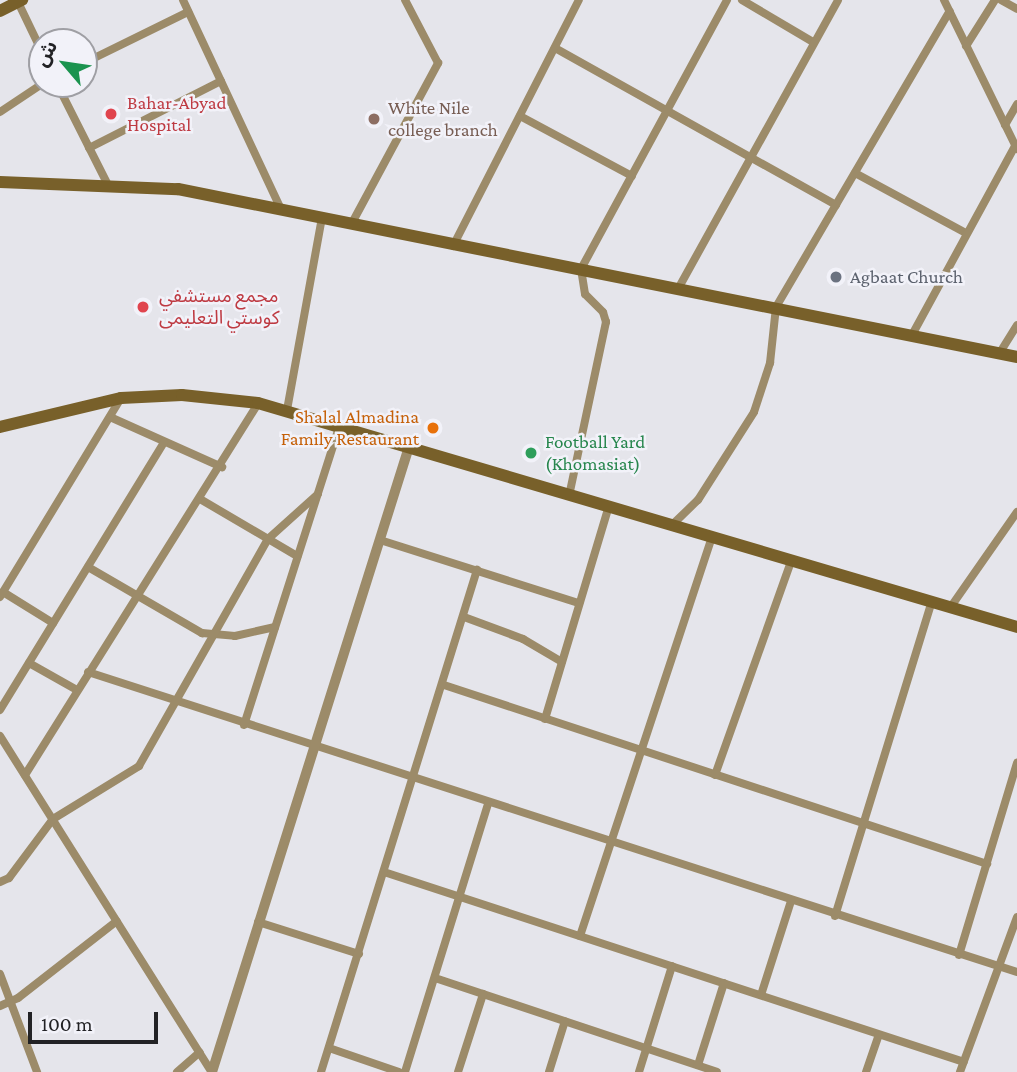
<!DOCTYPE html>
<html>
<head>
<meta charset="utf-8">
<style>
  body { margin:0 }
  #map { position:relative; width:1017px; height:1072px; overflow:hidden; background:#e5e5eb; font-family:"Crimson Pro","Noto Sans Arabic",serif }
  div>[style] { position:absolute }
  .minor>* { height:8px; margin:-4px; padding:0 4px; transform-origin:4px; border-radius:4px; background:#9c8b69 }
  .tertiary>* { height:10px; margin:-5px; padding:0 5px; transform-origin:5px; border-radius:5px; background:#9c8b69 }
  .secondary>* { height:12px; margin:-6px; padding:0 6px; transform-origin:6px; border-radius:6px; background:#78602a }
  .dots>* { width:19px; height:19px; translate:-50% -50%; box-sizing:border-box; border:4px solid #f2f2f9; border-radius:50% }
  span { translate:-50% -50%; white-space:nowrap; text-align:center; line-height:1.15; -webkit-text-stroke:5px #f2f2f9; paint-order:stroke }
  .health-label { font-size:19px; color:#be3a42 }
  .left { translate:0 -50%; text-align:left }
  .education-label { font-size:19px; color:#785e54 }
  .worship-label { font-size:19px; color:#5b616d }
  .food-label { font-size:19px; color:#c56008 }
  .right { translate:-100% -50%; text-align:right }
  .leisure-label { font-size:19px; color:#27864d }
  .north { position:absolute; left:28px; top:28px; width:70px; height:70px; box-sizing:border-box; background:#f2f2f9; border:2px solid #9f9fa4; border-radius:50%; rotate:299deg; font-size:19px; font-weight:700; line-height:28px; text-align:center; color:#222225 }
  .north::after { content:''; display:block; margin:auto; width:24px; height:32px; background:#1b934f; clip-path:polygon(50% 0,100% 100%,50% 72%,0 100%) }
  .scale { position:absolute; left:28px; top:1012px; width:130px; height:32px; box-sizing:border-box; border:4px solid #222225; border-top:0; padding-left:9px; font-size:21px; line-height:24px; white-space:nowrap; color:#222225; -webkit-text-stroke:5px #f2f2f9; paint-order:stroke }
</style>
</head>
<body>
<div id="map">
  <div class="minor">
    <i style="left:17px;top:0;width:58px;rotate:64.3deg"></i>
    <i style="left:183px;top:0;width:231px;rotate:64.9deg"></i>
    <i style="left:742px;top:0;width:82px;rotate:30.6deg"></i>
    <i style="left:944px;top:0;width:166px;rotate:63.9deg"></i>
    <i style="left:1001px;top:0;width:18px;rotate:29deg"></i>
    <i style="left:966px;top:46px;width:54px;rotate:-57.8deg"></i>
    <i style="left:555px;top:48px;width:322px;rotate:29.2deg"></i>
    <i style="left:84px;top:63px;width:116px;rotate:-26.1deg"></i>
    <i style="left:57px;top:84px;width:111px;rotate:63.2deg"></i>
    <i style="left:0;top:112px;width:50px;rotate:-33.7deg"></i>
    <i style="left:520px;top:116px;width:127px;rotate:28.2deg"></i>
    <i style="left:1005px;top:125px;width:24px;rotate:-60deg"></i>
    <i style="left:89px;top:148px;width:148px;rotate:-26.9deg"></i>
    <i style="left:855px;top:173px;width:126px;rotate:28.4deg"></i>
    <i style="left:352px;top:223px;width:182px;rotate:-61.7deg"></i>
    <i style="left:438px;top:63px;width:71px;rotate:-117.6deg"></i>
    <i style="left:453px;top:246px;width:276px;rotate:-62.9deg"></i>
    <i style="left:678px;top:289px;width:330px;rotate:-61deg"></i>
    <i style="left:912px;top:335px;width:215px;rotate:-61.4deg"></i>
    <i style="left:999px;top:354px;width:34px;rotate:-58deg"></i>
    <i style="left:287px;top:410px;width:196px;rotate:-79.7deg"></i>
    <i style="left:110px;top:417px;width:123px;rotate:24.1deg"></i>
    <i style="left:569px;top:496px;width:178px;rotate:-78deg"></i>
    <i style="left:606px;top:322px;width:10px;rotate:-107deg"></i>
    <i style="left:603px;top:312px;width:25px;rotate:-135deg"></i>
    <i style="left:585px;top:294px;width:25px;rotate:-99deg"></i>
    <i style="left:581px;top:269px;width:306px;rotate:-61.5deg"></i>
    <i style="left:200px;top:499px;width:113px;rotate:30.4deg"></i>
    <i style="left:672px;top:525px;width:36px;rotate:-44deg"></i>
    <i style="left:698px;top:500px;width:104px;rotate:-57.5deg"></i>
    <i style="left:754px;top:412px;width:52px;rotate:-71.9deg"></i>
    <i style="left:770px;top:363px;width:56px;rotate:-83.9deg"></i>
    <i style="left:776px;top:307px;width:343px;rotate:-59.6deg"></i>
    <i style="left:380px;top:540px;width:209px;rotate:17.6deg"></i>
    <i style="left:88px;top:567px;width:132px;rotate:30.1deg"></i>
    <i style="left:202px;top:633px;width:33px;rotate:5deg"></i>
    <i style="left:235px;top:636px;width:41px;rotate:-12.7deg"></i>
    <i style="left:3px;top:592px;width:59px;rotate:31.8deg"></i>
    <i style="left:0;top:597px;width:233px;rotate:-58.7deg"></i>
    <i style="left:950px;top:608px;width:117px;rotate:-55.1deg"></i>
    <i style="left:464px;top:617px;width:63px;rotate:20.4deg"></i>
    <i style="left:523px;top:639px;width:45px;rotate:30.5deg"></i>
    <i style="left:29px;top:663px;width:55px;rotate:29.4deg"></i>
    <i style="left:88px;top:672px;width:976px;rotate:17.9deg"></i>
    <i style="left:444px;top:685px;width:572px;rotate:18.24deg"></i>
    <i style="left:0;top:710px;width:314px;rotate:-58.5deg"></i>
    <i style="left:545px;top:719px;width:219px;rotate:-73.3deg"></i>
    <i style="left:244px;top:725px;width:315px;rotate:-72.3deg"></i>
    <i style="left:0;top:736px;width:397px;rotate:57.8deg"></i>
    <i style="left:25px;top:775px;width:439px;rotate:-57.9deg"></i>
    <i style="left:715px;top:775px;width:227px;rotate:-70.4deg"></i>
    <i style="left:384px;top:872px;width:610px;rotate:18.14deg"></i>
    <i style="left:0;top:882px;width:10px;rotate:-24deg"></i>
    <i style="left:9px;top:878px;width:74px;rotate:-53.3deg"></i>
    <i style="left:53px;top:819px;width:101px;rotate:-31.6deg"></i>
    <i style="left:139px;top:766px;width:261px;rotate:-60.4deg"></i>
    <i style="left:268px;top:539px;width:67px;rotate:-42deg"></i>
    <i style="left:835px;top:916px;width:327px;rotate:-72.9deg"></i>
    <i style="left:258px;top:922px;width:106px;rotate:17.6deg"></i>
    <i style="left:580px;top:936px;width:421px;rotate:-71.7deg"></i>
    <i style="left:959px;top:955px;width:201px;rotate:-73.2deg"></i>
    <i style="left:0;top:974px;width:105px;rotate:69.3deg"></i>
    <i style="left:435px;top:978px;width:297px;rotate:18.4deg"></i>
    <i style="left:761px;top:995px;width:99px;rotate:-72.3deg"></i>
    <i style="left:0;top:1006px;width:20px;rotate:-24deg"></i>
    <i style="left:18px;top:998px;width:125px;rotate:-37.9deg"></i>
    <i style="left:329px;top:1048px;width:74px;rotate:18.9deg"></i>
    <i style="left:698px;top:1065px;width:86px;rotate:-72.4deg"></i>
    <i style="left:177px;top:1072px;width:30px;rotate:-41deg"></i>
    <i style="left:321px;top:1072px;width:526px;rotate:-72.74deg"></i>
    <i style="left:405px;top:1072px;width:281px;rotate:-72.8deg"></i>
    <i style="left:458px;top:1072px;width:82px;rotate:-72.2deg"></i>
    <i style="left:549px;top:1072px;width:53px;rotate:-72.6deg"></i>
    <i style="left:639px;top:1072px;width:111px;rotate:-72.7deg"></i>
    <i style="left:866px;top:1072px;width:39px;rotate:-71deg"></i>
    <i style="left:960px;top:1072px;width:165px;rotate:-69.8deg"></i>
  </div>
  <div class="tertiary">
    <i style="left:212px;top:1072px;width:655px;rotate:-72.51deg"></i>
  </div>
  <div class="secondary">
    <i style="left:0;top:11px;width:25px;rotate:-27deg"></i>
    <i style="left:0;top:182px;width:178px;rotate:2.3deg"></i>
    <i style="left:178px;top:189px;width:856px;rotate:11.32deg"></i>
    <i style="left:0;top:427px;width:124px;rotate:-13.5deg"></i>
    <i style="left:121px;top:398px;width:61px;rotate:-2.8deg"></i>
    <i style="left:182px;top:395px;width:76px;rotate:6deg"></i>
    <i style="left:258px;top:403px;width:791px;rotate:16.44deg"></i>
  </div>
  <div class="dots">
    <i style="left:111px;top:114px;background:#e0444e"></i>
    <i style="left:374px;top:119px;background:#8d6e63"></i>
    <i style="left:836px;top:277px;background:#6b7280"></i>
    <i style="left:143px;top:307px;background:#e0444e"></i>
    <i style="left:433px;top:428px;background:#e8710a"></i>
    <i style="left:531px;top:453px;background:#2e9e5b"></i>
  </div>
  <div class="health-label">
    <span class="left" style="left:127px;top:114px">Bahar-Abyad<br>Hospital</span>
    <span class="left" style="left:159px;top:307px">مجمع مستشفي<br>كوستي التعليمى</span>
  </div>
  <div class="education-label">
    <span class="left" style="left:388px;top:119px">White Nile<br>college branch</span>
  </div>
  <div class="worship-label">
    <span class="left" style="left:850px;top:277px">Agbaat Church</span>
  </div>
  <div class="food-label">
    <span class="right" style="left:419px;top:428px">Shalal Almadina<br>Family Restaurant</span>
  </div>
  <div class="leisure-label">
    <span class="left" style="left:545px;top:453px">Football Yard<br>(Khomasiat)</span>
  </div>
  <div class="north">ش</div>
  <div class="scale">100 m</div>
</div>
</body>
</html>
